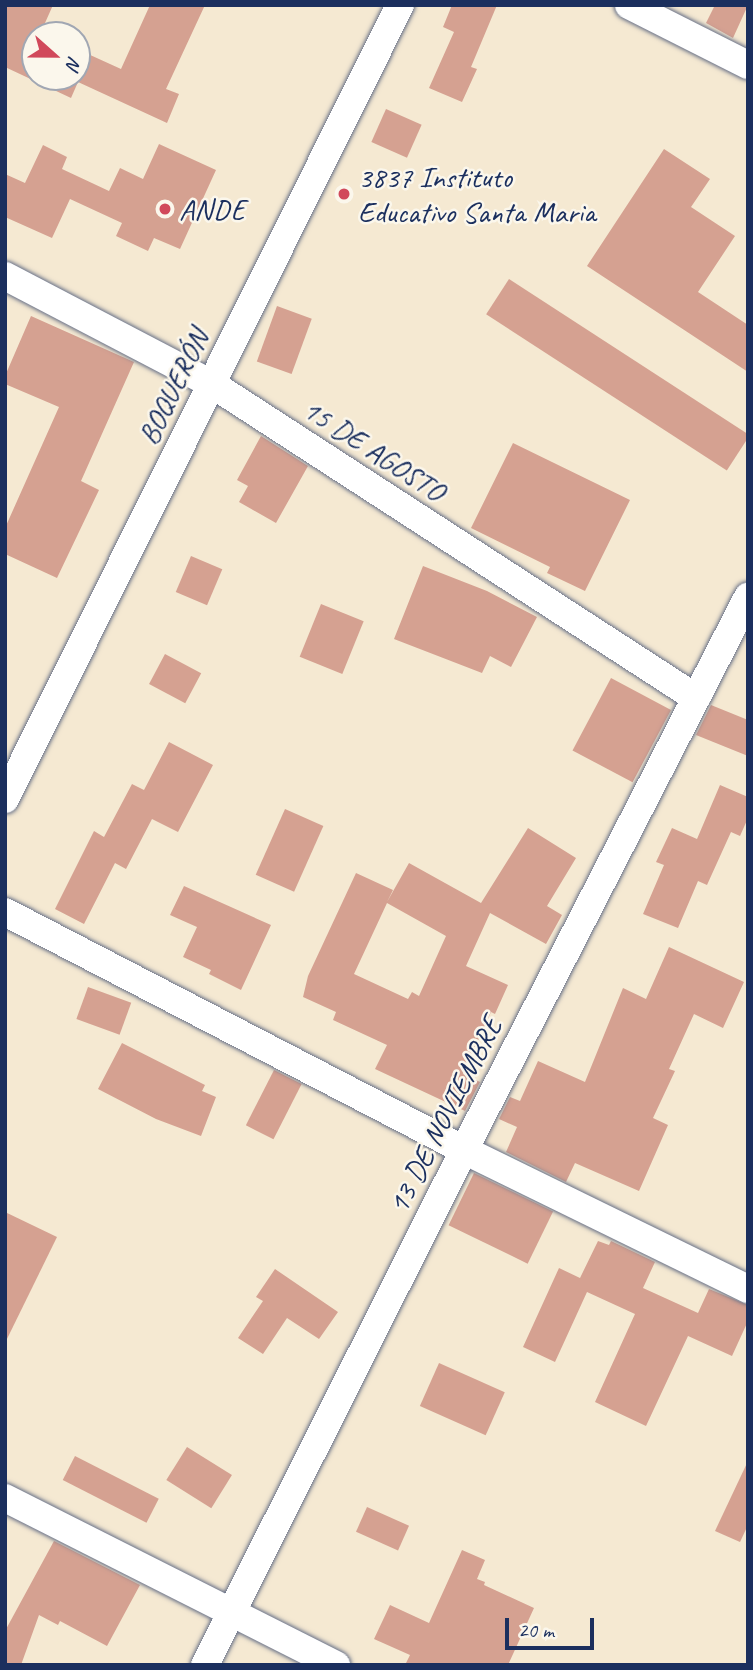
<!DOCTYPE html>
<html>
<head>
<meta charset="utf-8">
<style>
  body { margin:0 }
  #map { position:relative; width:753px; height:1670px; overflow:hidden; background:#f5e9d2; font-family:Caveat,sans-serif }
  div>[style] { position:absolute }
  .building>* { inset:0; background:#d5a191; transform-origin:0 0 }
  .roads { filter:drop-shadow(0 0 2px #677087) drop-shadow(0 0 2px #677087) }
  .street>* { height:28px; margin:-14px; padding:0 14px; transform-origin:14px; border-radius:14px; background:#fff }
  .dots>* { width:19px; height:19px; translate:-50% -50%; box-sizing:border-box; border:4px solid #fbf7ec; border-radius:50% }
  span { translate:-50% -50%; white-space:nowrap; text-align:center; line-height:1.15; -webkit-text-stroke:5px #fbf7ec; paint-order:stroke }
  .poi-label { font-size:30px; color:#1b2f5e }
  .left { translate:0 -50%; text-align:left }
  .street-label { font-size:30px; color:#1b2f5e }
  .frame { position:absolute; inset:0; border:7px solid #1b2f5e; pointer-events:none }
  .north { position:absolute; left:21px; top:21px; width:70px; height:70px; box-sizing:border-box; background:#fbf7ec; border:2px solid #a1a7b3; border-radius:50%; rotate:111deg; font-size:19px; font-weight:700; line-height:28px; text-align:center; color:#1b2f5e }
  .north::after { content:''; display:block; margin:auto; width:24px; height:32px; background:#d1495b; clip-path:polygon(50% 0,100% 100%,50% 72%,0 100%) }
  .scale { position:absolute; left:505px; top:1618px; width:89px; height:32px; box-sizing:border-box; border:4px solid #1b2f5e; border-top:0; padding-left:9px; font-size:21px; line-height:24px; white-space:nowrap; color:#1b2f5e; -webkit-text-stroke:5px #fbf7ec; paint-order:stroke }
</style>
</head>
<body>
<div id="map">
  <div class="building">
    <i style="clip-path:polygon(5px 5px,53px 5px,41px 32px,47px 35px,35px 35px,35px 77px,77px 77px,77px 49px,121px 69px,150px 5px,205px 5px,166px 89px,179px 94px,167px 123px,78px 82px,71px 98px,5px 67px)"></i>
    <i style="clip-path:polygon(452px 5px,497px 5px,471px 67px,477px 69px,462px 102px,429px 88px,454px 32px,443px 27px)"></i>
    <i style="clip-path:polygon(715px 5px,748px 5px,733px 38px,706px 23px)"></i>
    <i style="left:386px;top:109px;width:39px;height:36px;rotate:24deg"></i>
    <i style="clip-path:polygon(159px 144px,216px 170px,180px 249px,154px 238px,148px 251px,116px 236px,122px 223px,70px 199px,52px 238px,5px 217px,5px 174px,25px 183px,43px 145px,67px 157px,62px 169px,109px 191px,120px 168px,143px 179px)"></i>
    <i style="clip-path:polygon(664px 149px,710px 179px,691px 207px,735px 236px,698px 292px,748px 325px,748px 372px,587px 266px)"></i>
    <i style="left:509px;top:279px;width:287px;height:42px;rotate:33deg"></i>
    <i style="left:277px;top:306px;width:37px;height:59px;rotate:20deg"></i>
    <i style="clip-path:polygon(31px 316px,134px 362px,81px 481px,99px 490px,57px 578px,5px 554px,5px 528px,59px 407px,5px 384px,5px 376px)"></i>
    <i style="clip-path:polygon(261px 436px,308px 466px,276px 523px,239px 502px,248px 486px,237px 480px)"></i>
    <i style="clip-path:polygon(513px 443px,630px 500px,585px 591px,547px 573px,550px 567px,471px 528px)"></i>
    <i style="left:191px;top:556px;width:34px;height:39px;rotate:23deg"></i>
    <i style="clip-path:polygon(423px 566px,487px 591px,537px 617px,511px 667px,490px 656px,482px 673px,394px 639px)"></i>
    <i style="left:321px;top:604px;width:46px;height:57px;rotate:22deg"></i>
    <i style="left:165px;top:654px;width:41px;height:34px;rotate:28deg"></i>
    <i style="left:611px;top:678px;width:68px;height:82px;rotate:28deg"></i>
    <i style="clip-path:polygon(711px 705px,748px 720px,748px 756px,696px 735px)"></i>
    <i style="clip-path:polygon(169px 742px,213px 765px,178px 832px,152px 819px,126px 869px,115px 863px,84px 924px,55px 909px,94px 831px,104px 837px,132px 784px,144px 790px)"></i>
    <i style="clip-path:polygon(720px 785px,748px 797px,748px 818px,740px 836px,731px 832px,707px 885px,698px 881px,678px 928px,643px 914px,664px 865px,656px 862px,672px 828px,697px 839px)"></i>
    <i style="left:285px;top:809px;width:42px;height:72px;rotate:24deg"></i>
    <i style="clip-path:polygon(evenodd,528px 828px,576px 858px,547px 906px,562px 915px,546px 944px,490px 913px,466px 966px,508px 985px,495px 1014px,491px 1012px,463px 1074px,480px 1082px,465px 1111px,375px 1069px,387px 1045px,333px 1020px,336px 1012px,303px 997px,308px 976px,356px 873px,393px 890px,387px 902px,409px 863px,481px 903px,528px 828px,387px 903px,446px 936px,419px 996px,412px 992px,408px 999px,354px 974px,387px 903px)"></i>
    <i style="clip-path:polygon(184px 886px,271px 925px,241px 990px,209px 974px,211px 970px,183px 957px,197px 927px,170px 915px)"></i>
    <i style="clip-path:polygon(669px 947px,744px 982px,723px 1028px,694px 1014px,669px 1069px,675px 1071px,653px 1118px,668px 1125px,639px 1191px,575px 1163px,566px 1182px,506px 1152px,517px 1127px,499px 1119px,510px 1097px,520px 1101px,538px 1061px,585px 1082px,623px 988px,646px 999px)"></i>
    <i style="left:88px;top:987px;width:46px;height:34px;rotate:20deg"></i>
    <i style="clip-path:polygon(122px 1043px,205px 1085px,202px 1091px,216px 1097px,201px 1136px,156px 1119px,98px 1089px)"></i>
    <i style="left:274px;top:1070px;width:31px;height:62px;rotate:27deg"></i>
    <i style="left:474px;top:1173px;width:88px;height:58px;rotate:26deg"></i>
    <i style="clip-path:polygon(5px 1212px,57px 1237px,5px 1343px)"></i>
    <i style="clip-path:polygon(598px 1241px,609px 1245px,611px 1241px,655px 1262px,643px 1288px,698px 1313px,709px 1289px,748px 1305px,748px 1321px,732px 1356px,688px 1336px,646px 1426px,595px 1402px,635px 1314px,587px 1292px,555px 1362px,523px 1347px,559px 1268px,580px 1278px)"></i>
    <i style="clip-path:polygon(275px 1269px,338px 1312px,319px 1339px,287px 1318px,263px 1354px,238px 1338px,263px 1301px,256px 1297px)"></i>
    <i style="left:439px;top:1363px;width:72px;height:47px;rotate:24deg"></i>
    <i style="left:187px;top:1447px;width:53px;height:39px;rotate:32deg"></i>
    <i style="left:75px;top:1456px;width:94px;height:27px;rotate:27deg"></i>
    <i style="clip-path:polygon(748px 1461px,748px 1525px,740px 1542px,715px 1531px)"></i>
    <i style="left:367px;top:1507px;width:46px;height:27px;rotate:24deg"></i>
    <i style="clip-path:polygon(54px 1541px,140px 1585px,107px 1646px,60px 1621px,58px 1625px,39px 1615px,21px 1665px,5px 1665px,5px 1631px)"></i>
    <i style="clip-path:polygon(462px 1550px,485px 1560px,477px 1579px,485px 1582px,484px 1585px,534px 1608px,508px 1665px,405px 1665px,410px 1655px,374px 1639px,390px 1605px,429px 1623px)"></i>
  </div>
  <div class="roads">
    <div class="street">
      <i style="left:629px;top:5px;width:133px;rotate:26.8deg"></i>
      <i style="left:5px;top:276px;width:233px;rotate:27.6deg"></i>
      <i style="left:212px;top:384px;width:577px;rotate:32.97deg"></i>
      <i style="left:5px;top:799px;width:887px;rotate:-63.55deg"></i>
      <i style="left:5px;top:912px;width:517px;rotate:27.41deg"></i>
      <i style="left:464px;top:1150px;width:316px;rotate:26.1deg"></i>
      <i style="left:5px;top:1498px;width:371px;rotate:26.8deg"></i>
      <i style="left:205px;top:1665px;width:576px;rotate:-63.3deg"></i>
      <i style="left:464px;top:1150px;width:622px;rotate:-62.82deg"></i>
    </div>
  </div>
  <div class="dots">
    <i style="left:344px;top:194px;background:#d1495b"></i>
    <i style="left:165px;top:209px;background:#d1495b"></i>
  </div>
  <div class="poi-label">
    <span class="left" style="left:358px;top:194px">3837 Instituto<br>Educativo Santa Maria</span>
    <span class="left" style="left:179px;top:209px">ANDE</span>
  </div>
  <div class="street-label">
    <span style="left:173px;top:387px;rotate:-64deg">BOQUERÓN</span>
    <span style="left:374px;top:450px;rotate:33deg">15 DE AGOSTO</span>
    <span style="left:445px;top:1115px;rotate:-63deg">13 DE NOVIEMBRE</span>
  </div>
  <div class="frame"></div>
  <div class="north">N</div>
  <div class="scale">20 m</div>
</div>
</body>
</html>
